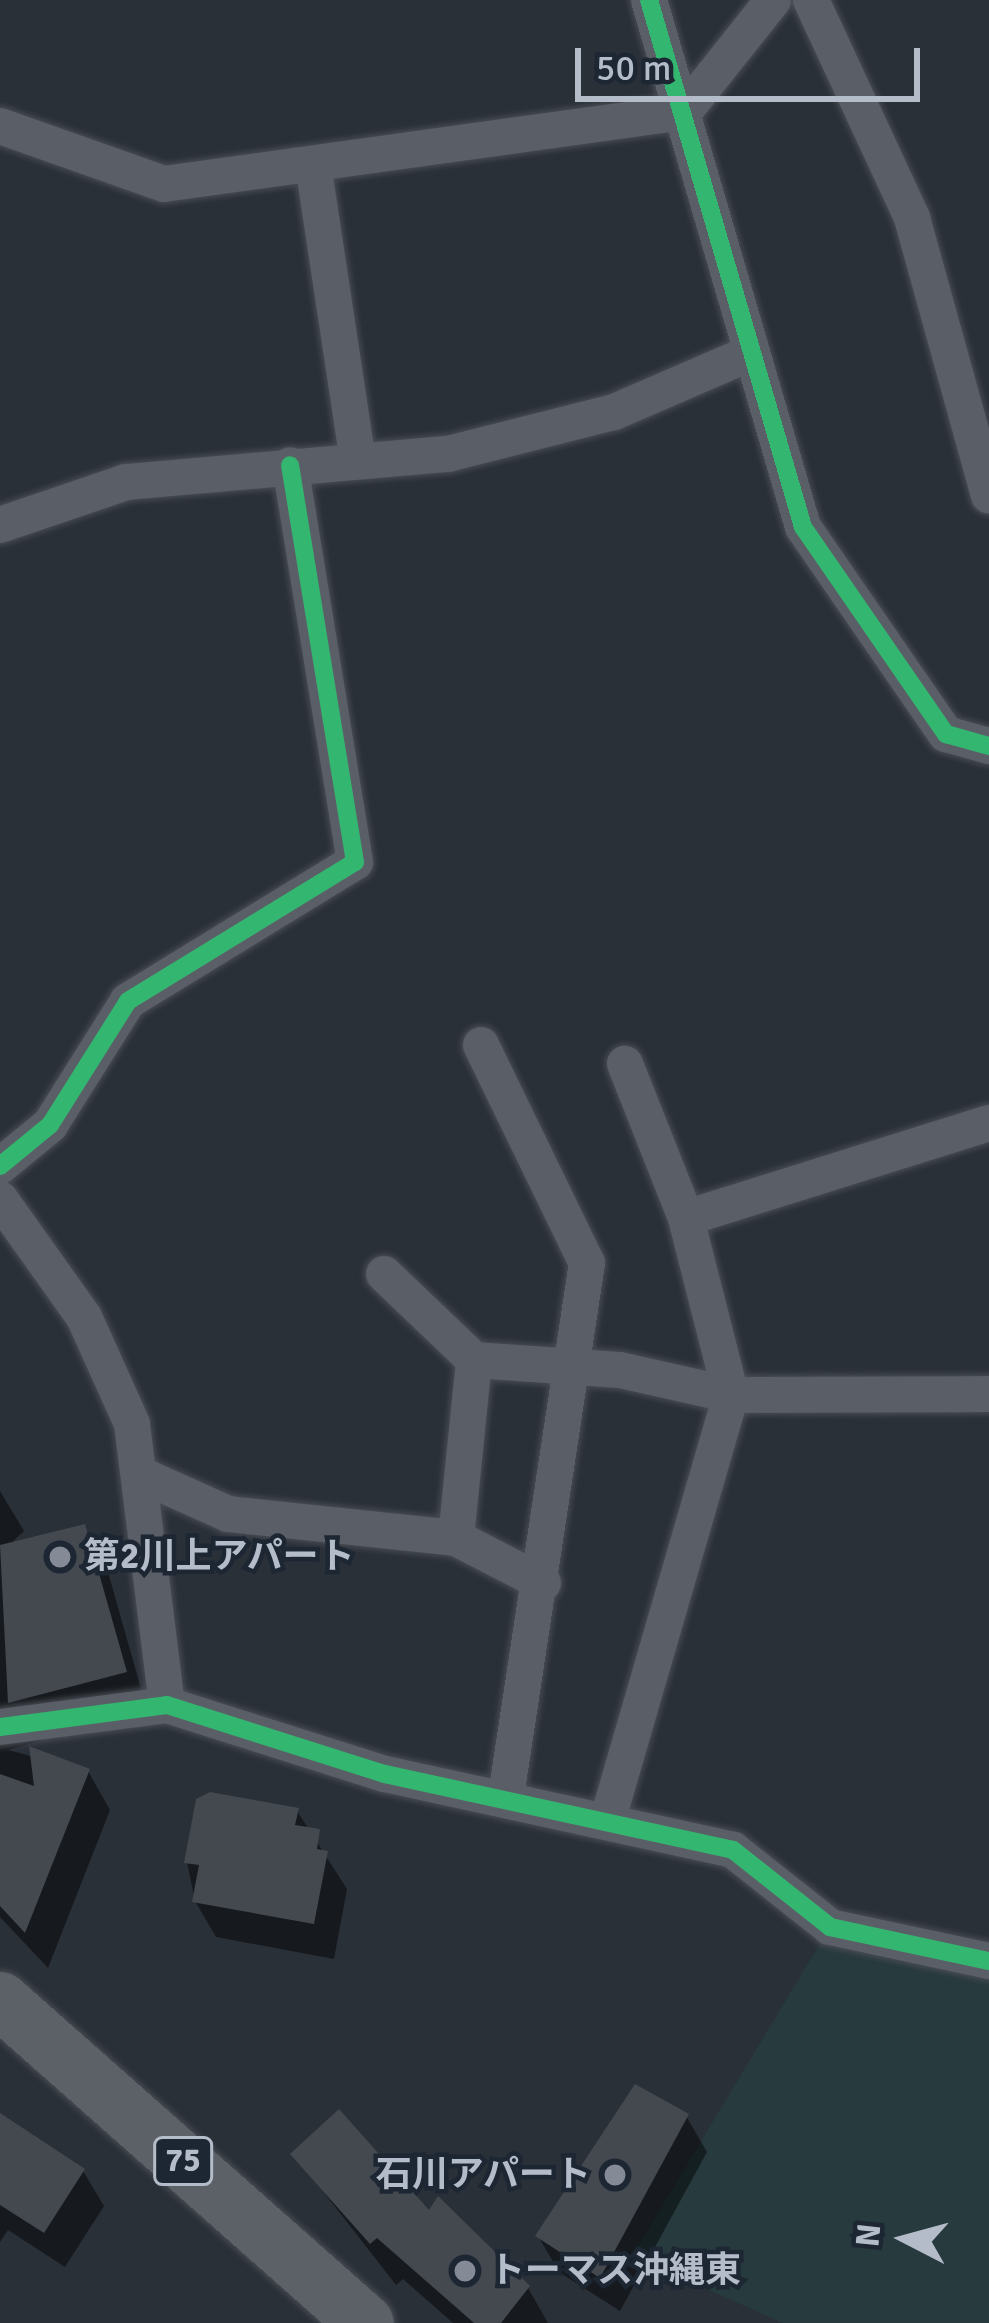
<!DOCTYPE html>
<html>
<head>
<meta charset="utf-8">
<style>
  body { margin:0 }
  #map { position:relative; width:989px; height:2323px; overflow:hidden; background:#2a3038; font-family:Signika,"Noto Sans JP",sans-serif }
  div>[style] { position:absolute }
  .green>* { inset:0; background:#273a3e }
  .shadow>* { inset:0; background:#0007 }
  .building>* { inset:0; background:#444950 }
  .roads { filter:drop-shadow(0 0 3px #484c53) drop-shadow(0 0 3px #484c53) }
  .minor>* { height:36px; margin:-18px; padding:0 18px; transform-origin:18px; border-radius:18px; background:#5a5e66 }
  .primary>* { height:57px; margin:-28.5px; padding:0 28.5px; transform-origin:28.5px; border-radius:28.5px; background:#5c6168 }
  .cycleway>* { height:18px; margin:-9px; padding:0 9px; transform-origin:9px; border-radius:9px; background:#33b770 }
  .dots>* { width:33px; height:33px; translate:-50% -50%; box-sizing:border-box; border:6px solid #1d2633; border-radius:50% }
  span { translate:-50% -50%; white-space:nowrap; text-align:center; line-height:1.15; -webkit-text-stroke:9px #1d2633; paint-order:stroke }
  .shield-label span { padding:3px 9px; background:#1d2633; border:3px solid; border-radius:9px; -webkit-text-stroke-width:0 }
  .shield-label { font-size:33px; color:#b4bcc9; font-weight:700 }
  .poi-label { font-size:36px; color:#b4bcc9; font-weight:700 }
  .left { translate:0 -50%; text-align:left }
  .right { translate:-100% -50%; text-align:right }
  .north { position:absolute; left:845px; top:2179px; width:120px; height:120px; -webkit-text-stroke:9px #1d2633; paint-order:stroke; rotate:276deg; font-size:33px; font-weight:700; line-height:48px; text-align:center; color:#b4bcc9 }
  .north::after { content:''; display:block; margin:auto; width:42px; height:54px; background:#b4bcc9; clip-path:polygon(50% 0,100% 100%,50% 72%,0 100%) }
  .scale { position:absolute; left:575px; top:48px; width:345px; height:54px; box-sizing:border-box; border:6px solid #b4bcc9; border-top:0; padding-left:15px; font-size:36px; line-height:42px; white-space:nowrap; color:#b4bcc9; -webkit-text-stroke:9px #1d2633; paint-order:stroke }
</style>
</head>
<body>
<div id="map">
  <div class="green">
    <i style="clip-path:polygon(830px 1927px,989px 1961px,989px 2323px,783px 2323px,632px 2256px)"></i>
  </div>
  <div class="shadow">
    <i style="clip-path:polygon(0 1491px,24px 1531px,8px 1546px,84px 1527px,106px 1565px,147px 1710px,8px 1750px,88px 1771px,110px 1810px,48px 1968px,0 1917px)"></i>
    <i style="clip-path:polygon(297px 1811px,347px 1889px,334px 1959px,216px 1937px,195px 1901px,187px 1862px)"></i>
    <i style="clip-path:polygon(686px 2116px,707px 2152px,620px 2311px,559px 2272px,538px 2236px)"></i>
    <i style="clip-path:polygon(0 2117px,83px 2171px,104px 2206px,65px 2267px,8px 2230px,0 2242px)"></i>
    <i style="clip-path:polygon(294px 2154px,528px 2288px,548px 2323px,453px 2323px,403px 2279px,396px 2285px)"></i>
  </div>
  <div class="building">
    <i style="clip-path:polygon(85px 1524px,127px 1672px,8px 1703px,0 1545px)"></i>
    <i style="clip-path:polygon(29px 1746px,90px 1769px,25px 1933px,0 1906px,0 1774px,34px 1786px)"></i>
    <i style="clip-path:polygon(210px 1792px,299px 1808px,295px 1825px,320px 1829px,317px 1849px,328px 1851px,314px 1924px,192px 1902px,199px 1865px,184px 1863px,196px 1799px)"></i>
    <i style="clip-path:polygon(635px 2084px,689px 2114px,600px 2278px,535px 2236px)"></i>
    <i style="clip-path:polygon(339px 2109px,429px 2210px,438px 2196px,530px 2286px,501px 2323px,474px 2323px,377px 2238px,370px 2244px,290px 2154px)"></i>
    <i style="clip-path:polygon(0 2113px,85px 2169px,44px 2233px,0 2205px)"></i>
  </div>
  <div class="roads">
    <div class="minor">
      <i style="left:649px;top:0;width:549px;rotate:73.71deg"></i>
      <i style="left:803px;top:527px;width:252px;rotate:55.4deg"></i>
      <i style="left:946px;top:734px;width:45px;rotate:15.6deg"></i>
      <i style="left:811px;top:0;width:240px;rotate:65.1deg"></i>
      <i style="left:912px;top:218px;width:288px;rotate:74.5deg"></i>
      <i style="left:0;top:126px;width:174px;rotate:19.5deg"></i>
      <i style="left:164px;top:184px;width:525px;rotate:-7.88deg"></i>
      <i style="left:684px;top:112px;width:143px;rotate:-51.5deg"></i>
      <i style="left:313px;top:164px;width:300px;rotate:81.4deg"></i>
      <i style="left:0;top:525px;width:133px;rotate:-18.8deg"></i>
      <i style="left:126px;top:482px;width:323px;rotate:-5deg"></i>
      <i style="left:448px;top:454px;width:171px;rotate:-14.2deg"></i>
      <i style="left:614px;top:412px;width:144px;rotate:-23.4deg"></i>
      <i style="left:481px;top:1045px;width:242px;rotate:64.1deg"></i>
      <i style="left:587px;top:1263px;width:539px;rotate:98.64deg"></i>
      <i style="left:0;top:1166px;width:65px;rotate:-39.4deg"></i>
      <i style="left:50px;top:1125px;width:146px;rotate:-57.8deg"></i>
      <i style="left:128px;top:1001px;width:266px;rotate:-31.5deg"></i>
      <i style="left:355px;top:862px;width:402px;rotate:-99.3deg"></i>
      <i style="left:0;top:1199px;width:145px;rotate:54.6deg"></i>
      <i style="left:84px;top:1317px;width:117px;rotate:65.8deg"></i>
      <i style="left:132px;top:1424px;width:283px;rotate:82.9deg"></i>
      <i style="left:686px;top:1218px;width:318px;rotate:-17.4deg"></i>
      <i style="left:384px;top:1274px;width:124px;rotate:43.7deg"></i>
      <i style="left:474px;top:1360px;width:146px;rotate:3.9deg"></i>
      <i style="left:620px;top:1370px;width:114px;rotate:12.7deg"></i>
      <i style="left:731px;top:1395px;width:258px;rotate:-0.2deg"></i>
      <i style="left:139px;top:1474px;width:98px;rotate:24.2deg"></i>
      <i style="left:228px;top:1514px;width:229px;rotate:6deg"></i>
      <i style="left:456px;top:1538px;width:98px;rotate:27.3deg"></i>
      <i style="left:456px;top:1538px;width:179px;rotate:-84.2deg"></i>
      <i style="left:0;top:1727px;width:168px;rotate:-7.5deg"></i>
      <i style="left:167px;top:1705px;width:229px;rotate:17.6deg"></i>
      <i style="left:385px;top:1774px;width:356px;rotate:12.3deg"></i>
      <i style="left:733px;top:1850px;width:124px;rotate:38.4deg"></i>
      <i style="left:830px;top:1927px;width:163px;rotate:12.1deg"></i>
      <i style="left:609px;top:1815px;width:437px;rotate:-73.8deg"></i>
      <i style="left:731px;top:1395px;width:183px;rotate:-104.3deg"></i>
      <i style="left:686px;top:1218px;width:166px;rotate:-111.6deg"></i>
    </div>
    <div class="primary">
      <i style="left:0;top:2000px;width:487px;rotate:41.5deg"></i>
    </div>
  </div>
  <div class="cycleway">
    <i style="left:649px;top:0;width:549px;rotate:73.71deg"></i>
    <i style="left:803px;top:527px;width:252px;rotate:55.4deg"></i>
    <i style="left:946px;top:734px;width:45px;rotate:15.6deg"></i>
    <i style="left:0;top:1166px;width:65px;rotate:-39.4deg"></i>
    <i style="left:50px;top:1125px;width:146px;rotate:-57.8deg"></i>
    <i style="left:128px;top:1001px;width:266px;rotate:-31.5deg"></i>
    <i style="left:355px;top:862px;width:402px;rotate:-99.3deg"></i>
    <i style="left:0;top:1727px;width:168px;rotate:-7.5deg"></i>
    <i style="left:167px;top:1705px;width:229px;rotate:17.6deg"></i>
    <i style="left:385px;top:1774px;width:356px;rotate:12.3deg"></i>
    <i style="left:733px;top:1850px;width:124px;rotate:38.4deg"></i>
    <i style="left:830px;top:1927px;width:163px;rotate:12.1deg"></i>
  </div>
  <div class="dots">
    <i style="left:60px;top:1557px;background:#848b96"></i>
    <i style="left:615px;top:2175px;background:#848b96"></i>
    <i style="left:465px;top:2271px;background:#848b96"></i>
  </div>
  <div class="shield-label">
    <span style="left:183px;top:2161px">75</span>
  </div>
  <div class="poi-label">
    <span class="left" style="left:84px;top:1557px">第2川上アパート</span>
    <span class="right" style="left:591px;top:2175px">石川アパート</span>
    <span class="left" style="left:489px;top:2271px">トーマス沖縄東</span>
  </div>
  <div class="north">N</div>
  <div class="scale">50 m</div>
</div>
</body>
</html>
